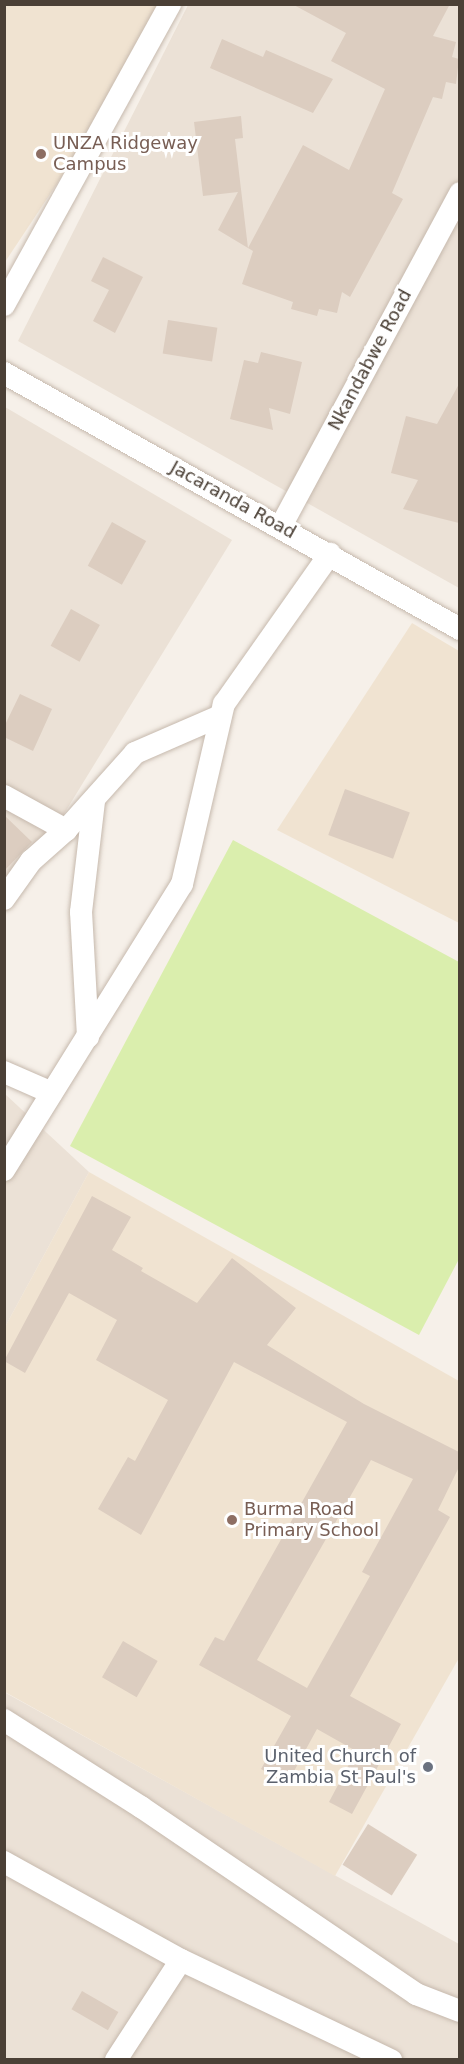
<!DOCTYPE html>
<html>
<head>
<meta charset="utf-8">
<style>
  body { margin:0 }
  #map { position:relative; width:464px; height:2064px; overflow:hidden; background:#f6f0e9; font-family:"DejaVu Sans",sans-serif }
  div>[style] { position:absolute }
  .residential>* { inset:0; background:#ebe1d6 }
  .education>* { inset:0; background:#f0e3d1 }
  .green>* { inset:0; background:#daeead }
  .building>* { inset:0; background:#dccdc0; transform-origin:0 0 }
  .roads { filter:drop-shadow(0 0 2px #c6b9ad) drop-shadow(0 0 2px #c6b9ad) }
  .minor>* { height:22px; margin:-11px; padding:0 11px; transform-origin:11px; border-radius:11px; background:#fff }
  .dots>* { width:16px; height:16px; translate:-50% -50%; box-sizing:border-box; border:3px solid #fff; border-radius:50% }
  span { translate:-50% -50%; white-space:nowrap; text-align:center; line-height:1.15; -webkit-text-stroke:6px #fff; paint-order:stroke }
  .education-label { font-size:18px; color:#785e54 }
  .left { translate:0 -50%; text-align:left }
  .street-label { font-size:18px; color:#4b4036 }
  .worship-label { font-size:18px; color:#5b616d }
  .right { translate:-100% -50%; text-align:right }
  .frame { position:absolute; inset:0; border:6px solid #4b4036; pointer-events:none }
</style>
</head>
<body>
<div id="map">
  <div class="residential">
    <i style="clip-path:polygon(188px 5px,459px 5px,459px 588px,18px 341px)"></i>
    <i style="clip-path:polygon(5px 407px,232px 540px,5px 910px)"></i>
    <i style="clip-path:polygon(5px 1094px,89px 1172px,5px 1327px)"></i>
    <i style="clip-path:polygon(4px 1692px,459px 1944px,459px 2059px,5px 2059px)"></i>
  </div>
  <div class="education">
    <i style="clip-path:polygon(5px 5px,159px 5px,149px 45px,5px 262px)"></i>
    <i style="clip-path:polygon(412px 623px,459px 651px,459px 923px,277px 830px)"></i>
    <i style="clip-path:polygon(89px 1172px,459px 1381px,459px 1658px,335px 1876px,5px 1692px,5px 1327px)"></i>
  </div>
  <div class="green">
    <i style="clip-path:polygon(233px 840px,459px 962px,459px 1259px,419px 1335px,70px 1146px)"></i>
  </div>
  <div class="building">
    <i style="clip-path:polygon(292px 4px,450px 4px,433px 36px,456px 42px,452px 57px,459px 59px,456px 84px,446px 82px,442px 99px,433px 97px,392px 193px,403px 199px,350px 297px,342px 292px,337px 313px,319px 309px,317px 316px,291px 309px,293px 302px,242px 284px,253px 251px,248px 248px,303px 145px,349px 170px,385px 89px,331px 61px,346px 33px)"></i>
    <i style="clip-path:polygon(222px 39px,263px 57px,266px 50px,333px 79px,313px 113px,210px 68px)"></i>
    <i style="clip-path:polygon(241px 116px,243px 138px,235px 139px,248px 248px,218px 230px,238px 192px,203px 196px,194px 122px)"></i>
    <i style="clip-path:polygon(103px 257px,143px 277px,115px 333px,93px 321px,109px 290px,91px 281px)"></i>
    <i style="left:168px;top:320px;width:50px;height:34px;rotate:9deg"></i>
    <i style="clip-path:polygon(261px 352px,302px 362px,290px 414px,269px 408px,273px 430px,230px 419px,244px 360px,258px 363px)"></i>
    <i style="clip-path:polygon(459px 384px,459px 523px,403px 509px,418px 480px,391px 473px,406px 416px,437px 424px)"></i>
    <i style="left:112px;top:522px;width:39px;height:50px;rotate:29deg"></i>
    <i style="left:71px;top:609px;width:33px;height:42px;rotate:29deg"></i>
    <i style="clip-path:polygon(20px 694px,52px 709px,33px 751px,4px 737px,4px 727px)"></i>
    <i style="left:345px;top:789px;width:69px;height:49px;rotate:20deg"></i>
    <i style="clip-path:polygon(4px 815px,32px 842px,4px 871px)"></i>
    <i style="clip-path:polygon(evenodd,92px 1196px,131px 1217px,112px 1250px,143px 1268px,141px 1271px,197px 1303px,232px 1258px,296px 1308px,267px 1345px,364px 1404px,459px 1452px,459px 1467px,438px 1510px,450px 1517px,350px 1696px,401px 1724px,352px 1814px,329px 1802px,356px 1751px,317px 1729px,287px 1784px,261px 1769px,291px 1716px,199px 1665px,215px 1637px,224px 1641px,347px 1422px,234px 1362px,141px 1535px,98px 1509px,128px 1457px,135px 1461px,168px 1400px,96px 1360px,117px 1320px,69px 1293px,25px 1373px,4px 1361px,92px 1196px,371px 1460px,413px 1479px,362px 1572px,370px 1576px,307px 1688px,257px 1660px,371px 1460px)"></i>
    <i style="left:123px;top:1641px;width:40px;height:42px;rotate:30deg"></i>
    <i style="left:368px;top:1824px;width:58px;height:48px;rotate:32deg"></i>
    <i style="left:82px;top:1991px;width:42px;height:21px;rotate:30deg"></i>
  </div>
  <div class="roads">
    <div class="minor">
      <i style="left:4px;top:305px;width:344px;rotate:-61.1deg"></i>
      <i style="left:4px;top:373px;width:523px;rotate:29.31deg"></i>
      <i style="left:281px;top:526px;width:378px;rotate:-61.7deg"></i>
      <i style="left:4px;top:796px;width:71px;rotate:28.7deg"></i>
      <i style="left:4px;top:899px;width:47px;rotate:-54.6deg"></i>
      <i style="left:31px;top:861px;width:47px;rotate:-41.5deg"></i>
      <i style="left:66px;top:830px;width:103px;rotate:-48.1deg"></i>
      <i style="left:135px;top:753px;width:93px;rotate:-23.5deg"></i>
      <i style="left:88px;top:1037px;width:125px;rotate:-93.2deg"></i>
      <i style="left:81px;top:912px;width:112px;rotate:-83.3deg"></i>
      <i style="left:4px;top:1072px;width:52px;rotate:23.6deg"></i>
      <i style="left:4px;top:1170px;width:337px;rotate:-58.1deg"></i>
      <i style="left:182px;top:884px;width:185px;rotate:-76.9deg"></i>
      <i style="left:224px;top:704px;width:184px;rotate:-54.8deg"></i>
      <i style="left:4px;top:1720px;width:162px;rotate:32.4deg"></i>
      <i style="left:141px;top:1807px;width:333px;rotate:34.2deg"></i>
      <i style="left:416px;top:1994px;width:47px;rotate:21.1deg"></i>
      <i style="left:4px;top:1862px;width:202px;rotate:29deg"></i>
      <i style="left:181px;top:1960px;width:233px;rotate:25.5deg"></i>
      <i style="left:116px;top:2060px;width:119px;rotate:-57deg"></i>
    </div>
  </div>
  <div class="dots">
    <i style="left:41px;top:154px;background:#8d6e63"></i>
    <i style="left:232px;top:1520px;background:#8d6e63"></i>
    <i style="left:428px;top:1767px;background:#6b7280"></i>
  </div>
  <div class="education-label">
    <span class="left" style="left:53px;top:154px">UNZA Ridgeway<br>Campus</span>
    <span class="left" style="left:244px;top:1520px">Burma Road<br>Primary School</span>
  </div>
  <div class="street-label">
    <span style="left:370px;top:360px;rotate:-62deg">Nkandabwe Road</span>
    <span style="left:233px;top:500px;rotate:29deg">Jacaranda Road</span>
  </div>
  <div class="worship-label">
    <span class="right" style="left:416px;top:1767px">United Church of<br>Zambia St Paul's</span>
  </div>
  <div class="frame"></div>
</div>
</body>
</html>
